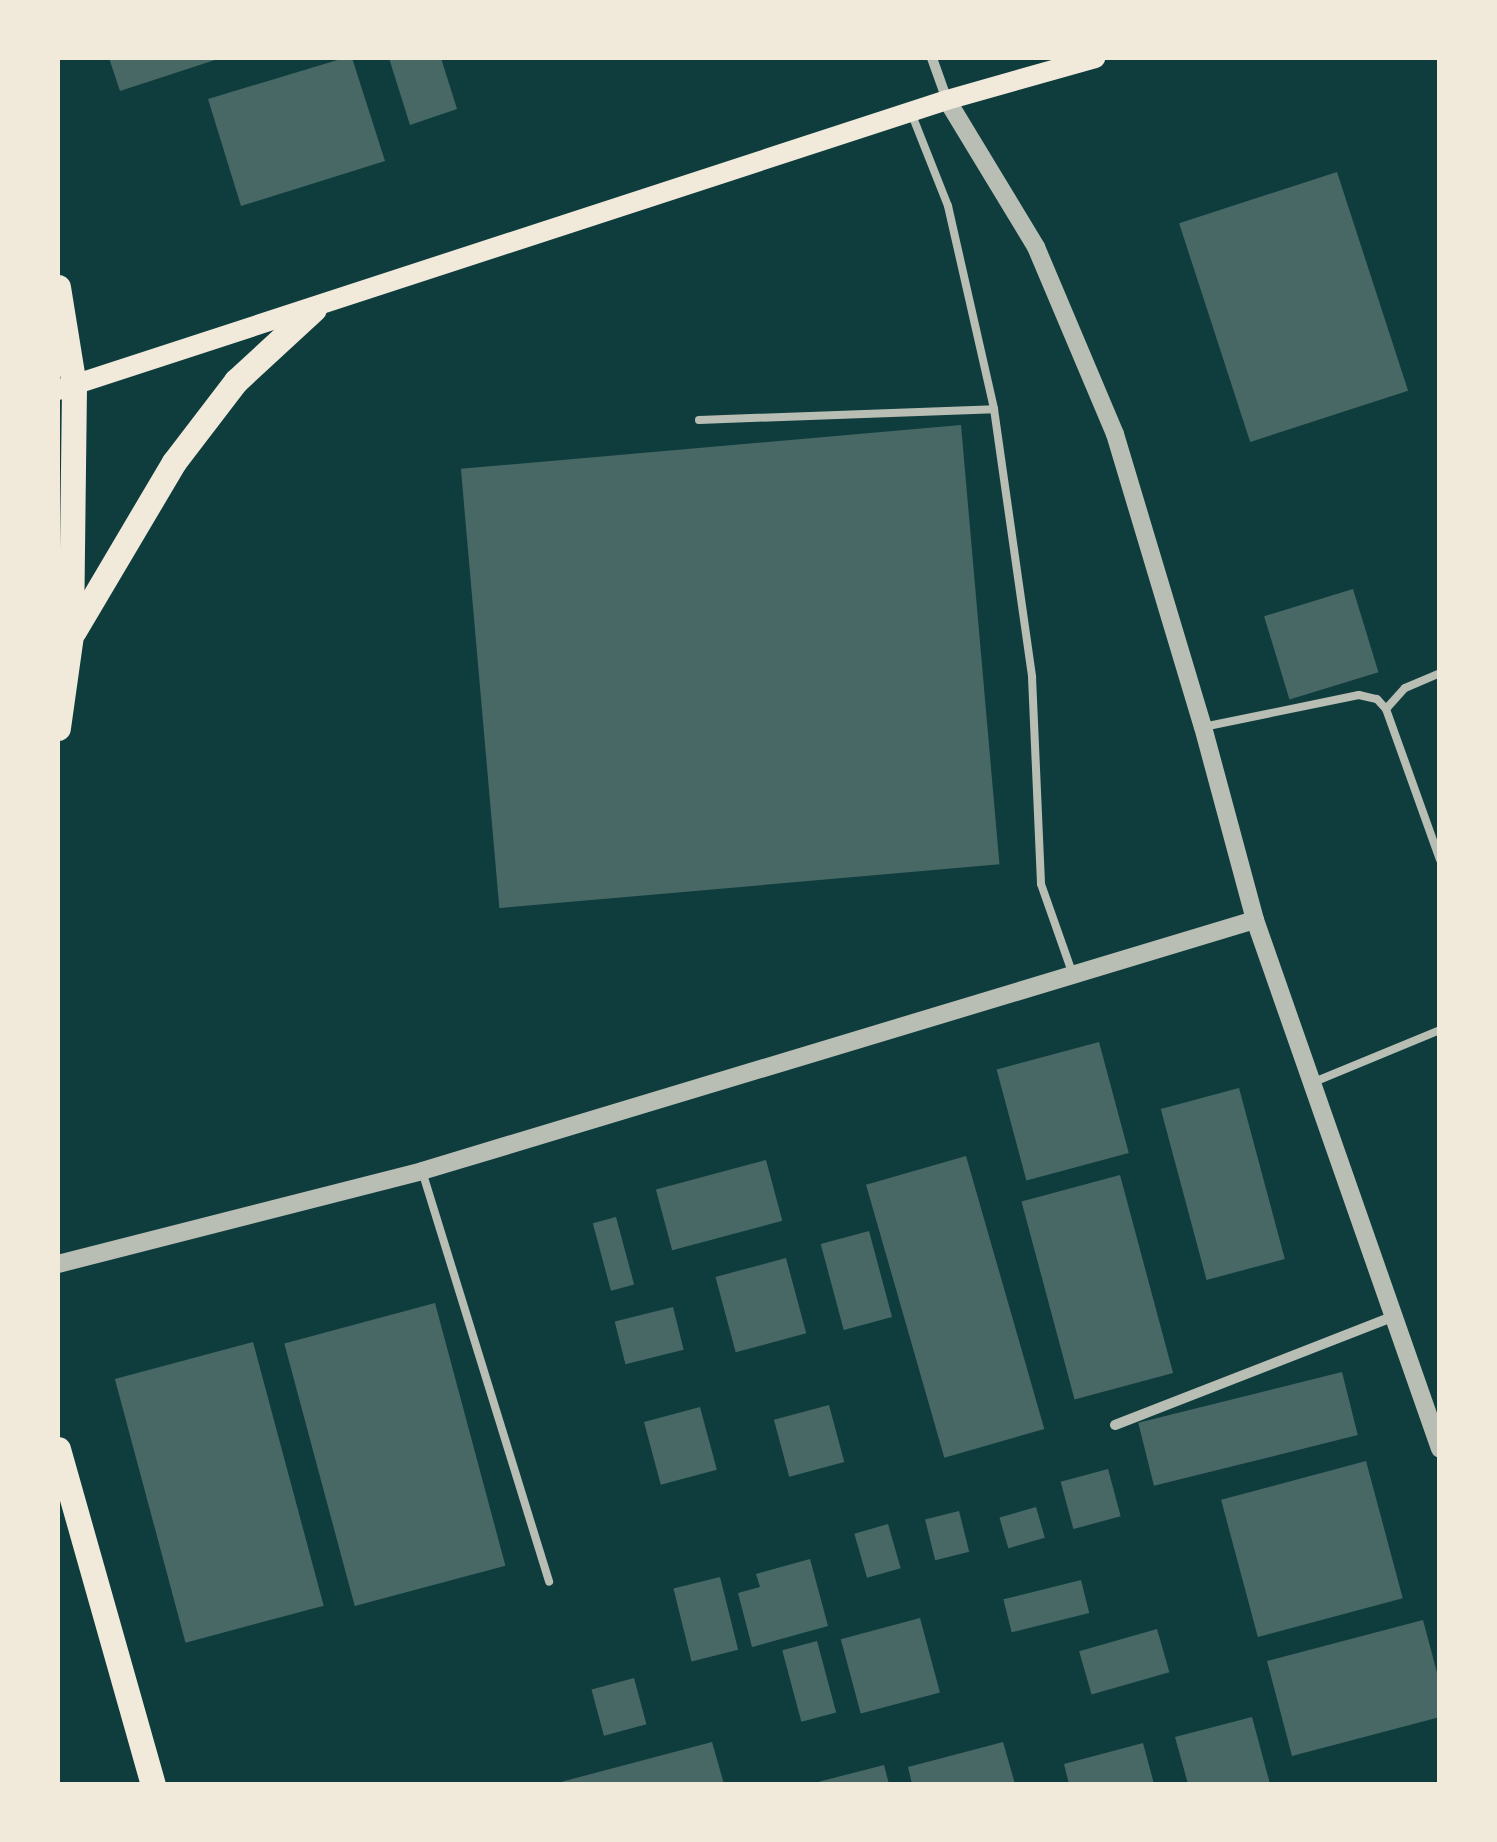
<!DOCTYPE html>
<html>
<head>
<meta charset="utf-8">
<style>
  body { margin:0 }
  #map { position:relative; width:1497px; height:1842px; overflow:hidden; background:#0f3d3e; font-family:"Fira Sans",sans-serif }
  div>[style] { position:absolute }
  .building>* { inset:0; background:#486865; transform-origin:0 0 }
  .service>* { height:8px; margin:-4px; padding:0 4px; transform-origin:4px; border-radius:4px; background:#b8beb3 }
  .minor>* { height:10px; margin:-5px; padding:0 5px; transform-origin:5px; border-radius:5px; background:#b8beb3 }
  .tertiary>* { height:18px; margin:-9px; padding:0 9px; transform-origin:9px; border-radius:9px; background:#b8beb3 }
  .secondary>* { height:20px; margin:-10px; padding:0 10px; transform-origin:10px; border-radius:10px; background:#f1e9da }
  .primary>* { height:25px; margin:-12.5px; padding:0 12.5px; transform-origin:12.5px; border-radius:12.5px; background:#f1e9da }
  span { translate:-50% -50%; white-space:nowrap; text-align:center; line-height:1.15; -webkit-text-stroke:8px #f1e9da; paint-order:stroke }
  .frame { position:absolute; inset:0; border:60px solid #f1e9da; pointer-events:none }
</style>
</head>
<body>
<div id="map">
  <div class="building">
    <i style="clip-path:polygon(109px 58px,221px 58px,120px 91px)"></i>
    <i style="clip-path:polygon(344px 58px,352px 58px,385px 161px,241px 206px,208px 99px)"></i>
    <i style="clip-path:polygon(389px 58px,441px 58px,457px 109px,410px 125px)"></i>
    <i style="left:1337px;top:172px;width:230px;height:166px;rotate:72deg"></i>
    <i style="left:961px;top:425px;width:441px;height:502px;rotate:85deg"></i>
    <i style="left:1353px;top:589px;width:87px;height:93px;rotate:73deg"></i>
    <i style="left:1099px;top:1042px;width:115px;height:106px;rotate:75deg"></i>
    <i style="left:1239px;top:1088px;width:177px;height:81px;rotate:75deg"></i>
    <i style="left:966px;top:1156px;width:284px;height:104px;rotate:74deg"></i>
    <i style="left:766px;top:1160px;width:63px;height:114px;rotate:75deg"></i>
    <i style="left:1120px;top:1175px;width:205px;height:102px;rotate:75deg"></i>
    <i style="left:616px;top:1217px;width:70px;height:24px;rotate:75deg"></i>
    <i style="left:869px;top:1231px;width:89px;height:50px;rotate:75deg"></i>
    <i style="left:786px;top:1258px;width:78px;height:73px;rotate:75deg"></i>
    <i style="left:435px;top:1303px;width:272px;height:156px;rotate:75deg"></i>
    <i style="left:673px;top:1307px;width:44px;height:60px;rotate:76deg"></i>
    <i style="left:253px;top:1342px;width:273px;height:143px;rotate:75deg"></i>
    <i style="left:1342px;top:1372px;width:65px;height:210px;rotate:76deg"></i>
    <i style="left:829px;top:1405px;width:59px;height:57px;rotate:75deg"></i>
    <i style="left:700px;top:1407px;width:65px;height:58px;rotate:75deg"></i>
    <i style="left:1366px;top:1461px;width:142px;height:150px;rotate:75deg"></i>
    <i style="left:1108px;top:1469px;width:49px;height:49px;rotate:75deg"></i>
    <i style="left:1036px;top:1507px;width:32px;height:38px;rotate:74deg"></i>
    <i style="left:959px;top:1511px;width:42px;height:35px;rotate:76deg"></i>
    <i style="left:888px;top:1524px;width:46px;height:35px;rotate:74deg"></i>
    <i style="clip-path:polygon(810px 1559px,828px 1626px,752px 1647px,738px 1593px,760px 1587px,756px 1574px)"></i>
    <i style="left:720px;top:1577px;width:75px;height:48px;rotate:76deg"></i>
    <i style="left:1081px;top:1580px;width:34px;height:80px;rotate:76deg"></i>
    <i style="left:920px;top:1618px;width:77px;height:82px;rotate:75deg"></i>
    <i style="clip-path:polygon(1423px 1620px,1440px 1684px,1440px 1717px,1292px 1756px,1267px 1661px)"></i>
    <i style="left:1157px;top:1629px;width:45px;height:81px;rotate:74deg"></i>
    <i style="left:817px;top:1641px;width:74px;height:36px;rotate:75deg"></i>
    <i style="left:634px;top:1678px;width:48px;height:44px;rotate:75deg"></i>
    <i style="clip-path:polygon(1252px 1717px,1270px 1784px,1188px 1784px,1175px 1737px)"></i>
    <i style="clip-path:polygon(712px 1742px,724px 1784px,558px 1784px,557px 1783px)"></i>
    <i style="clip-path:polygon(1003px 1742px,1015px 1784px,912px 1784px,908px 1767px)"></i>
    <i style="clip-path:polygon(1143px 1743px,1154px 1784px,1069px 1784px,1064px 1764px)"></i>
    <i style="clip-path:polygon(884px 1765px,889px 1784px,814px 1784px,814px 1783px)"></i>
  </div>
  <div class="service">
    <i style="left:912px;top:115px;width:98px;rotate:68.4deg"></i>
    <i style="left:948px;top:206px;width:208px;rotate:77.2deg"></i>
    <i style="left:699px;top:420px;width:295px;rotate:-2.1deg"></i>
    <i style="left:994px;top:409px;width:271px;rotate:81.9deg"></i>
    <i style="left:1032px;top:677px;width:207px;rotate:87.5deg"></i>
    <i style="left:1041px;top:884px;width:96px;rotate:70.6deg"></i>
    <i style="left:1386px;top:709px;width:28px;rotate:-48deg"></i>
    <i style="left:1405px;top:688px;width:38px;rotate:-23deg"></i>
    <i style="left:1203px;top:727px;width:159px;rotate:-11.6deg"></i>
    <i style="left:1359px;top:695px;width:18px;rotate:13deg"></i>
    <i style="left:1377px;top:699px;width:13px;rotate:48deg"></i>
    <i style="left:1386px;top:709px;width:160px;rotate:70.3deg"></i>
    <i style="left:1314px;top:1082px;width:136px;rotate:-22.4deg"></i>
    <i style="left:422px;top:1171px;width:430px;rotate:72.8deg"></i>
  </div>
  <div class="minor">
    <i style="left:932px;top:58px;width:45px;rotate:70.3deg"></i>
    <i style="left:1115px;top:1425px;width:300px;rotate:-21.3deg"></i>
  </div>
  <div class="tertiary">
    <i style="left:947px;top:100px;width:172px;rotate:58.8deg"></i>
    <i style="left:1036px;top:247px;width:203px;rotate:67.1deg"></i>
    <i style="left:1115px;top:434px;width:306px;rotate:73.3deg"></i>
    <i style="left:1203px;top:727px;width:200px;rotate:74.9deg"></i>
    <i style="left:1255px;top:920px;width:560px;rotate:70.72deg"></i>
    <i style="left:58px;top:1264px;width:376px;rotate:-14.3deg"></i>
    <i style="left:422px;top:1171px;width:870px;rotate:-16.77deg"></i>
  </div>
  <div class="secondary">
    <i style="left:58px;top:390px;width:935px;rotate:-18.07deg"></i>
    <i style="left:947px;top:100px;width:154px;rotate:-15.8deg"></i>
  </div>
  <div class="primary">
    <i style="left:58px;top:287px;width:100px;rotate:80.8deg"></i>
    <i style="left:74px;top:386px;width:249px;rotate:90.7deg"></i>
    <i style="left:71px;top:635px;width:94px;rotate:98deg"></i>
    <i style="left:74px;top:631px;width:196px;rotate:-59.4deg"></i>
    <i style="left:174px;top:462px;width:102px;rotate:-52.6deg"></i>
    <i style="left:236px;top:381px;width:106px;rotate:-42.7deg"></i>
    <i style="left:58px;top:1449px;width:348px;rotate:74.2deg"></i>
  </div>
  <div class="frame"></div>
</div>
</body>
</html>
